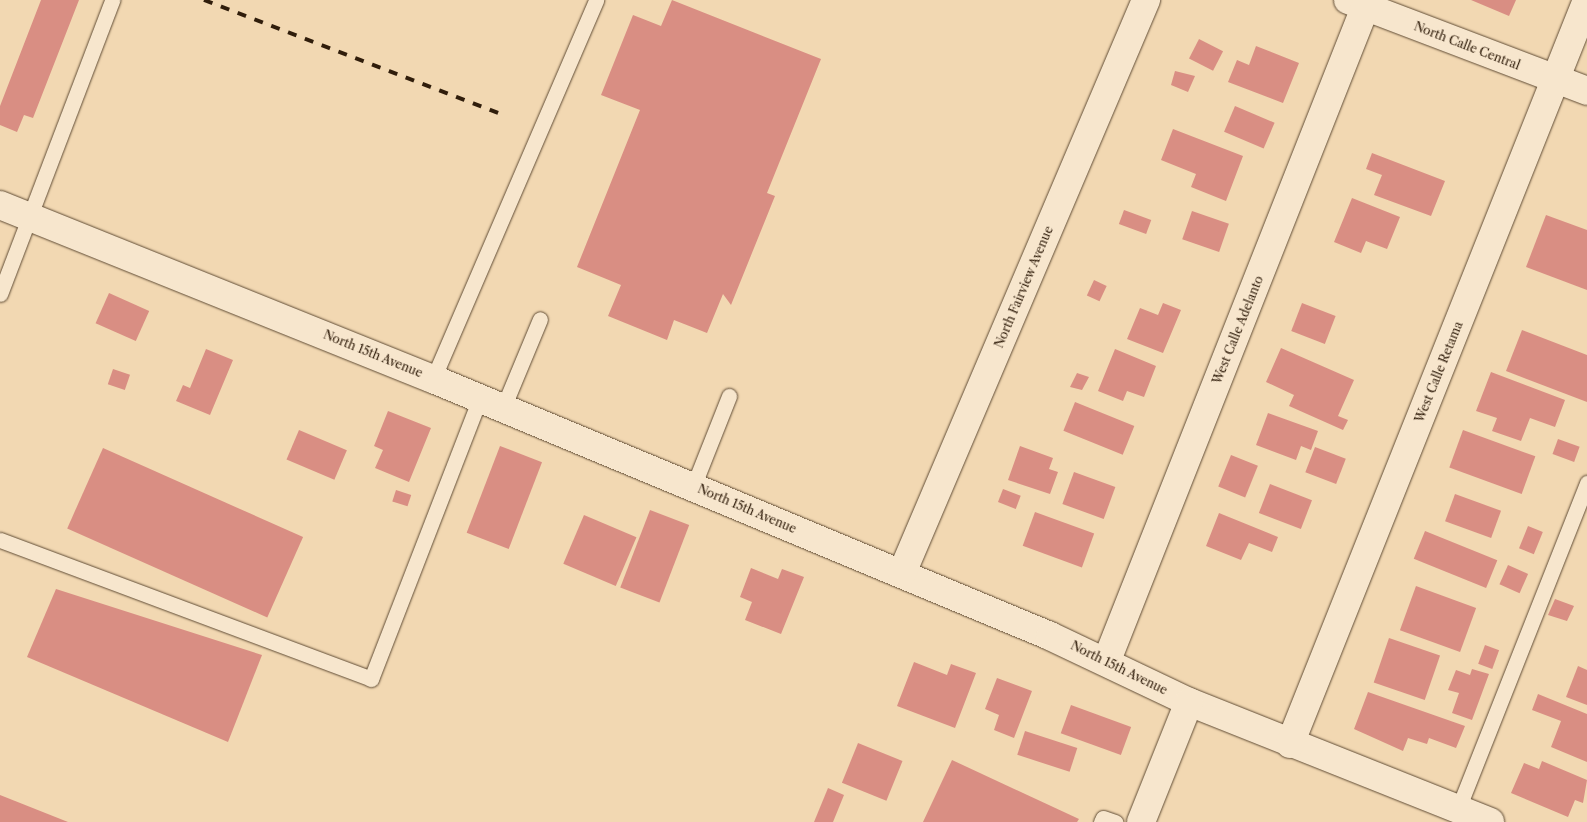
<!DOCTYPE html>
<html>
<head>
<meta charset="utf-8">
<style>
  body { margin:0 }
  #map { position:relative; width:1587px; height:822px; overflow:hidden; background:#f2d8b2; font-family:"Libre Caslon Text",serif }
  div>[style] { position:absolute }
  .building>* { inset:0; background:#d98e83; transform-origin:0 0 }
  .roads { filter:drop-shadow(0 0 1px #604c35) drop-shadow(0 0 1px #604c35) }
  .lane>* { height:15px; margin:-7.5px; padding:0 7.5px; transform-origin:7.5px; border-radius:7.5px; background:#f7e6cd }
  .street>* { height:28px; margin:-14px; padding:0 14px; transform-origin:14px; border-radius:14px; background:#f7e6cd }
  .rail>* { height:4px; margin-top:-2px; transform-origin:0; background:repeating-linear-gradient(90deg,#301d0b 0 9px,transparent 0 18px) }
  span { translate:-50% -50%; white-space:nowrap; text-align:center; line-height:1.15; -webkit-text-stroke:4.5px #f7e6cd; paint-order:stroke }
  .street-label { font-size:12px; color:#301d0b }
</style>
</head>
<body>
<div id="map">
  <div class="building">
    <i style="clip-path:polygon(41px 0,79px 0,33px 118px,24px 115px,17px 132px,0 125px,0 106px)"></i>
    <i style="clip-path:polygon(672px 0,821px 59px,767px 193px,775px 196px,731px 305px,723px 294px,707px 333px,674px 320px,667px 340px,608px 316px,621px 285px,577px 267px,640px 110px,601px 95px,633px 15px,661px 26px)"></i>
    <i style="clip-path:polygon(1471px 0,1516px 0,1509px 16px)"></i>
    <i style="left:1199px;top:39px;width:27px;height:22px;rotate:27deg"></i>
    <i style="clip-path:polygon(1256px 46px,1299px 63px,1283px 103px,1228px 82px,1237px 60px,1249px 65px)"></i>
    <i style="clip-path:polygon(1175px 71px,1195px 76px,1188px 92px,1171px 85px)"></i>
    <i style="left:1235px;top:106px;width:43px;height:28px;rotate:23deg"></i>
    <i style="clip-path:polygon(1173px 129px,1243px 156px,1226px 201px,1191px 187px,1196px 174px,1161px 160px)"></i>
    <i style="clip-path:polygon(1372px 153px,1445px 181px,1431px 216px,1374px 195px,1382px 175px,1366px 169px)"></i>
    <i style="clip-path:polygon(1352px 198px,1400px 217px,1387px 249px,1366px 241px,1361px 253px,1334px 242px)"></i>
    <i style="left:1124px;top:210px;width:29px;height:15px;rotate:20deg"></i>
    <i style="left:1192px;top:211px;width:39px;height:30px;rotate:19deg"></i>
    <i style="clip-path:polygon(1546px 215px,1587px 230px,1587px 290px,1526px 267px)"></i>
    <i style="left:1094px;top:280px;width:14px;height:17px;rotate:25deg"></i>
    <i style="left:109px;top:293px;width:44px;height:33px;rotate:24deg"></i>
    <i style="clip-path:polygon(1163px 303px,1181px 310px,1163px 353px,1127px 339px,1140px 308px,1158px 315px)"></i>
    <i style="left:1302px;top:303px;width:36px;height:30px;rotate:21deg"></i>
    <i style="clip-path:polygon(1522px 330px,1587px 355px,1587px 402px,1506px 371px)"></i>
    <i style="clip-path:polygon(1281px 348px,1354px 380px,1338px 416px,1348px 420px,1343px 430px,1289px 406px,1294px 395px,1266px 382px)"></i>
    <i style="clip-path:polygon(206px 349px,233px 360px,210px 415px,176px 401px,183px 385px,190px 388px)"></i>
    <i style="clip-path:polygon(1115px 349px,1156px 366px,1144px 397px,1127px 391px,1123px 401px,1098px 391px)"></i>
    <i style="left:113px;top:369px;width:18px;height:16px;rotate:19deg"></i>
    <i style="clip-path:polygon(1491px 372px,1565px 400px,1555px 427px,1530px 418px,1521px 441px,1492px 431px,1497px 418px,1476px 411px)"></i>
    <i style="clip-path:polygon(1077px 373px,1089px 377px,1082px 390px,1070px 387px)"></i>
    <i style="left:1075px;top:402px;width:64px;height:31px;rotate:22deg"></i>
    <i style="clip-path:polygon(388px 411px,431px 428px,409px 482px,375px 468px,383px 450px,374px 446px)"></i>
    <i style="clip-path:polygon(1268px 413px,1318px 431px,1311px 450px,1301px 446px,1296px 460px,1256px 445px)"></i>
    <i style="left:299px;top:430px;width:52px;height:32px;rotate:23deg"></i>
    <i style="left:1463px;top:430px;width:77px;height:40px;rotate:20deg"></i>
    <i style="left:1558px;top:439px;width:23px;height:16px;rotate:20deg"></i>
    <i style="left:500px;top:446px;width:45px;height:93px;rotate:21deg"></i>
    <i style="clip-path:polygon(1020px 446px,1053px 458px,1049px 469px,1058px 472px,1050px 494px,1008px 480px)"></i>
    <i style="left:1315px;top:447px;width:33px;height:27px;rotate:21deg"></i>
    <i style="left:103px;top:448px;width:219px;height:88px;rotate:24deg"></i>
    <i style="left:1231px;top:455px;width:29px;height:34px;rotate:22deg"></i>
    <i style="left:1074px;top:472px;width:44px;height:34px;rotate:20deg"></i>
    <i style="left:1270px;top:484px;width:45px;height:31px;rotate:21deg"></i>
    <i style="left:1003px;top:489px;width:19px;height:14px;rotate:21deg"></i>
    <i style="left:396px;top:490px;width:16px;height:12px;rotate:18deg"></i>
    <i style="left:1455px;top:494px;width:49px;height:29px;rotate:20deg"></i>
    <i style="left:650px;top:510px;width:42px;height:83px;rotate:21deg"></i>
    <i style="left:1035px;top:512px;width:63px;height:36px;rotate:20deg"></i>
    <i style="clip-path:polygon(1219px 513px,1278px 537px,1272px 552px,1249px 543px,1241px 560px,1206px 546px)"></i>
    <i style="left:584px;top:515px;width:57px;height:53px;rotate:23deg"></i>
    <i style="left:1528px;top:526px;width:16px;height:24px;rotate:22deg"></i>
    <i style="left:1425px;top:531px;width:78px;height:30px;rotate:22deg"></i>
    <i style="left:1508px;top:565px;width:22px;height:21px;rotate:24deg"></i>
    <i style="clip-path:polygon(751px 568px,778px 579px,782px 569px,804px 577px,781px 634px,745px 620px,752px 602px,740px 597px)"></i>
    <i style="left:1416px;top:586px;width:64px;height:47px;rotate:20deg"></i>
    <i style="clip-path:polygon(56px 589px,262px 655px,228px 742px,27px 657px)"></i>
    <i style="clip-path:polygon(1555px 599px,1574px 606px,1567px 621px,1548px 615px)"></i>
    <i style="left:1389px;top:638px;width:54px;height:47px;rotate:19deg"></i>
    <i style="left:1485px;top:645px;width:15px;height:20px;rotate:20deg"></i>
    <i style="clip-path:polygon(914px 662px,947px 675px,951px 664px,976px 673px,955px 728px,897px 706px)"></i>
    <i style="clip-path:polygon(1578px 666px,1587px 670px,1587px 705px,1566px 697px)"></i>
    <i style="clip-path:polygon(1472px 669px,1489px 674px,1472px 720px,1452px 713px,1459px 693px,1448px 690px,1456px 670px,1470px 675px)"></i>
    <i style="clip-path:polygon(997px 678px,1032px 691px,1014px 738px,994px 730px,999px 715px,985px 709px)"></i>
    <i style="clip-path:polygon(1368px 692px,1465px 726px,1456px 748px,1429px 738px,1427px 744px,1408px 738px,1403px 751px,1354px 729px)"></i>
    <i style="clip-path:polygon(1538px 694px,1587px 714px,1587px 762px,1551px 747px,1561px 721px,1532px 710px)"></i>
    <i style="left:1071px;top:705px;width:64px;height:30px;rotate:20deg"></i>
    <i style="left:1025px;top:731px;width:55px;height:25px;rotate:18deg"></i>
    <i style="left:858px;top:743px;width:48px;height:43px;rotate:22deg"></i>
    <i style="clip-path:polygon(952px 760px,1079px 819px,1077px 822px,923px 822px)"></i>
    <i style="clip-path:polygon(1542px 761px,1587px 780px,1583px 803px,1575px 800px,1568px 817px,1511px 793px,1524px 763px,1539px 769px)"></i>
    <i style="clip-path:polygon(828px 788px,844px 795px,833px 822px,814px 822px)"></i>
    <i style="clip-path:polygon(0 795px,68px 822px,0 822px)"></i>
  </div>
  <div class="roads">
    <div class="lane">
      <i style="left:0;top:294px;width:315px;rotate:-69.1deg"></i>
      <i style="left:433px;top:379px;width:413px;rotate:-66.7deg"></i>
      <i style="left:503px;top:408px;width:96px;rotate:-67.4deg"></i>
      <i style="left:693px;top:487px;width:98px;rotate:-68.4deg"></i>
      <i style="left:0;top:540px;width:396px;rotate:20.5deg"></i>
      <i style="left:371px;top:679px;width:301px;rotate:-68.8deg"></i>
      <i style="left:1458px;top:809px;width:351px;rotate:-68.4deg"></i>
      <i style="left:1101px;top:822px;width:4px;rotate:-63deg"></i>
      <i style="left:1103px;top:818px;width:13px;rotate:18deg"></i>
    </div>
    <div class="street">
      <i style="left:1348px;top:0;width:256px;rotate:20.8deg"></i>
      <i style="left:0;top:205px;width:467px;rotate:21.9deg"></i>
      <i style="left:433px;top:379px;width:668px;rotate:22.61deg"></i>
      <i style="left:1050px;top:636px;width:154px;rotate:25.4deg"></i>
      <i style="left:1189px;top:702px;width:324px;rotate:21.7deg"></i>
      <i style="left:902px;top:573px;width:623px;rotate:-66.93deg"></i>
      <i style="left:1107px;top:660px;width:710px;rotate:-68.42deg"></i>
      <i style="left:1290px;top:744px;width:801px;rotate:-68.24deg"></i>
      <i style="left:1141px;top:822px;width:129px;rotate:-68.2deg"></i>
    </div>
  </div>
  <div class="rail">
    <i style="left:204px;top:0;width:324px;rotate:21deg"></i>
  </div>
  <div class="street-label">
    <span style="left:1467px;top:46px;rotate:21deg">North Calle Central</span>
    <span style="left:1024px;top:287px;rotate:-67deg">North Fairview Avenue</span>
    <span style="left:1238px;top:330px;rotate:-68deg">West Calle Adelanto</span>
    <span style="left:373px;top:354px;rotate:22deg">North 15th Avenue</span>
    <span style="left:1439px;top:372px;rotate:-68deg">West Calle Retama</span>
    <span style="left:747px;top:509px;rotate:23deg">North 15th Avenue</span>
    <span style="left:1119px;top:668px;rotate:26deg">North 15th Avenue</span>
  </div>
</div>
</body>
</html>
